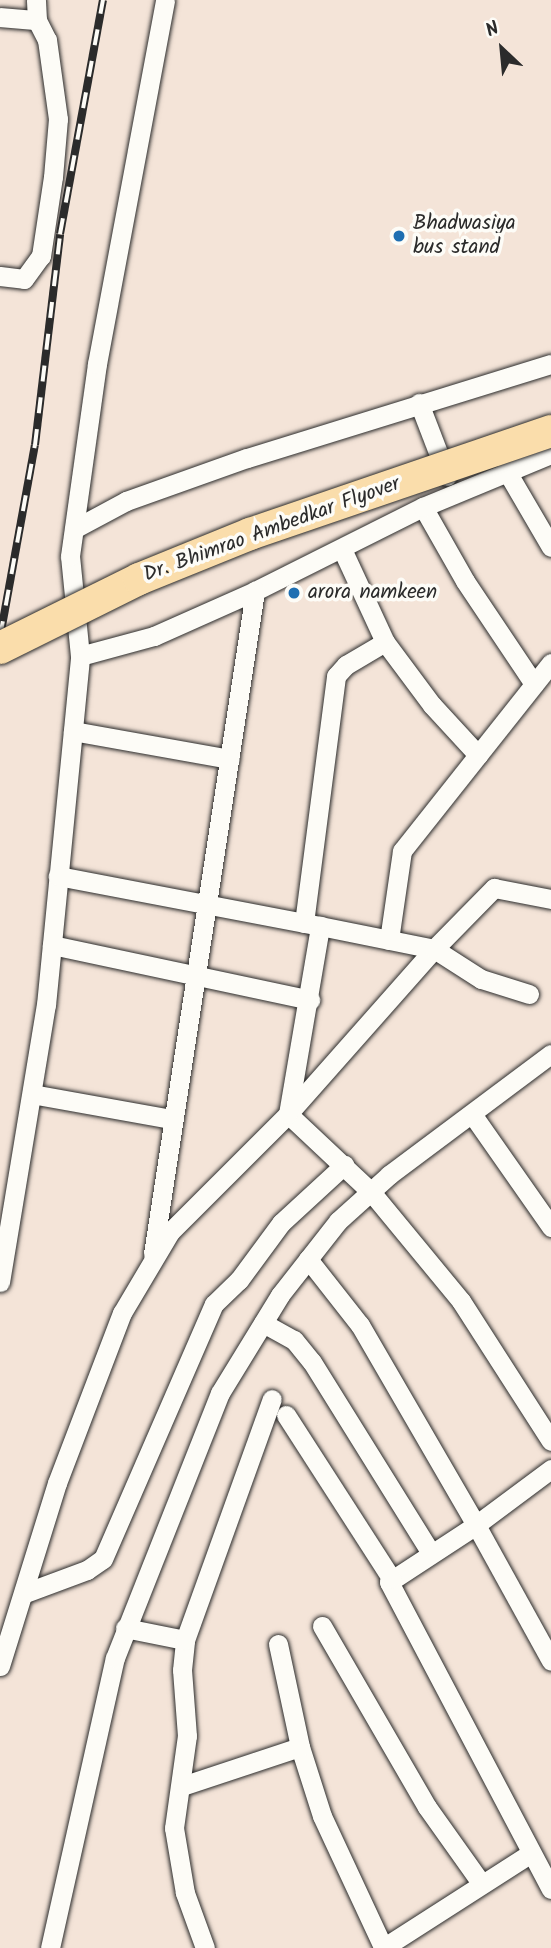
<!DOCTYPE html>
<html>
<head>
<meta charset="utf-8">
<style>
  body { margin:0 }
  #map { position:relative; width:551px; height:1948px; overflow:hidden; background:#f4e4d8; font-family:Kalam,sans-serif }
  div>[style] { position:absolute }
  .roads { filter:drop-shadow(0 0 2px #2b2b2b) drop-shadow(0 0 2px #2b2b2b) }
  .street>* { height:19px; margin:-9.5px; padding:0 9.5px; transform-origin:9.5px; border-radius:9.5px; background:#fdfcf7 }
  .rail>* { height:8px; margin-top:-4px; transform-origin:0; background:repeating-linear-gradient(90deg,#fdfcf7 0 16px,#2b2b2b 0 32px); box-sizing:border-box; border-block:2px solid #2b2b2b }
  .bridges { filter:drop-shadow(0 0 2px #2b2b2b) drop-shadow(0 0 2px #2b2b2b) }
  .primary-bridge>* { height:32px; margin:-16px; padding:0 16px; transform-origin:16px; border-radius:16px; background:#faddab }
  .dots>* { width:19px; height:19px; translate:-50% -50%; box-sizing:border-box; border:4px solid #fdfcf7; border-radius:50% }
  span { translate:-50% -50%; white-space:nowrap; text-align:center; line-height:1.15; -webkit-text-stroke:7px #fdfcf7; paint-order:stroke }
  .poi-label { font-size:21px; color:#2b2b2b }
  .left { translate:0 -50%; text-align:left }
  .street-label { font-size:21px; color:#2b2b2b }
  .north { position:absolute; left:467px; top:14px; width:70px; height:70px; -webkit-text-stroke:5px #fdfcf7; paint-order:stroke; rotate:334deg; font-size:19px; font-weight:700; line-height:28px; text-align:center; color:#2b2b2b }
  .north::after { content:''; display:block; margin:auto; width:24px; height:32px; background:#2b2b2b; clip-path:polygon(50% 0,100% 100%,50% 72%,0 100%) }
</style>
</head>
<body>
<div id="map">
  <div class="roads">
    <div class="street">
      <i style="left:0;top:17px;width:37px;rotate:5deg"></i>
      <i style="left:0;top:276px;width:24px;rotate:7deg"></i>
      <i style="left:24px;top:279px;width:29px;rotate:-54deg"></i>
      <i style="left:41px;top:256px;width:80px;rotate:-81.4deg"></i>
      <i style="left:53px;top:177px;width:58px;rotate:-85.1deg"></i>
      <i style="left:58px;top:119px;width:80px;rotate:-97.9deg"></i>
      <i style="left:47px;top:40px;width:22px;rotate:-117deg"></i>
      <i style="left:37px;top:20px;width:20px;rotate:-93deg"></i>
      <i style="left:419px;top:403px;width:78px;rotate:69deg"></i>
      <i style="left:506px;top:470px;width:89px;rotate:59.7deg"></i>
      <i style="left:423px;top:507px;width:85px;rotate:60.4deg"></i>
      <i style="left:465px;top:581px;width:124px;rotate:56.2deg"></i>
      <i style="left:74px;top:529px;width:59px;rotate:-28.3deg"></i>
      <i style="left:126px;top:501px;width:128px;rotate:-19.6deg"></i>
      <i style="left:247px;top:458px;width:318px;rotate:-17.2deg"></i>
      <i style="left:385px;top:642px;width:79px;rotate:53.3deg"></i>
      <i style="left:432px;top:705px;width:68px;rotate:47.4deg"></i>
      <i style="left:80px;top:656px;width:77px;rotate:-15.1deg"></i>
      <i style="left:154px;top:636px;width:111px;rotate:-24deg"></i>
      <i style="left:255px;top:591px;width:188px;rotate:-26.6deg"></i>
      <i style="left:423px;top:507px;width:139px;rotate:-22.5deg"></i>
      <i style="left:73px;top:731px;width:159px;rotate:10.1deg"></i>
      <i style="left:304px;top:923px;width:249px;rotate:-82.6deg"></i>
      <i style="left:336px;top:676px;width:15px;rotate:-48deg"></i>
      <i style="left:346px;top:665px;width:45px;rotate:-30.5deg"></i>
      <i style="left:385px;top:642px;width:102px;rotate:-114.8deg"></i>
      <i style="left:320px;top:926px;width:116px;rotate:11.4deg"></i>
      <i style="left:434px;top:949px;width:220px;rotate:131.5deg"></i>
      <i style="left:288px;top:1114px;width:115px;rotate:43.2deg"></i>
      <i style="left:372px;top:1193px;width:140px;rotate:50.5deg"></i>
      <i style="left:461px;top:1301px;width:166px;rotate:57.3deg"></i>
      <i style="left:389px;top:940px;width:90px;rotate:-81.7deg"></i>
      <i style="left:402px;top:851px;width:240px;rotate:-51.6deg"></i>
      <i style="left:52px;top:945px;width:264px;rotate:12deg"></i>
      <i style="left:529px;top:994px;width:50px;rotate:-162.6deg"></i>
      <i style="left:481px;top:979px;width:56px;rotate:-147.4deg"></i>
      <i style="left:434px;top:949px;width:86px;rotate:-45.5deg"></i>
      <i style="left:494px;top:888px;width:58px;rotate:10.9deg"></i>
      <i style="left:32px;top:1094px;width:141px;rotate:10.2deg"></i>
      <i style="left:472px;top:1114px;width:138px;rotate:55deg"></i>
      <i style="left:153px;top:1254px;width:671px;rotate:-81.25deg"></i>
      <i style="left:308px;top:1259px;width:84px;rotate:51.8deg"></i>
      <i style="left:360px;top:1325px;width:231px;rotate:59.9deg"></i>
      <i style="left:476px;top:1525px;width:104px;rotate:146.8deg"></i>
      <i style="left:389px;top:1582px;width:347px;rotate:62.2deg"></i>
      <i style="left:0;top:1282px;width:281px;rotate:-80.6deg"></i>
      <i style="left:46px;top:1005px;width:351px;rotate:-84.4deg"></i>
      <i style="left:80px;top:656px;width:100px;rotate:-95.7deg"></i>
      <i style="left:70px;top:556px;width:194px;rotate:-82deg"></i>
      <i style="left:97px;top:364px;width:370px;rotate:-79.4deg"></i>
      <i style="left:263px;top:1323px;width:35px;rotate:29deg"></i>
      <i style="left:294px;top:1340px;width:28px;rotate:51deg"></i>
      <i style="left:312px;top:1362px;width:225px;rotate:58.1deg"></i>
      <i style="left:286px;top:1415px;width:194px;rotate:57.2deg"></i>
      <i style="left:551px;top:1469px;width:94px;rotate:143.3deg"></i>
      <i style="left:476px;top:1525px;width:155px;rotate:61.1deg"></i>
      <i style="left:25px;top:1593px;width:66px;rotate:-20.4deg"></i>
      <i style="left:87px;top:1570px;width:19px;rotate:-35deg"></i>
      <i style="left:103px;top:1559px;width:278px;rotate:-66.5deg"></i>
      <i style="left:214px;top:1304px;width:35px;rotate:-44deg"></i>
      <i style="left:239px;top:1280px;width:71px;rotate:-53.6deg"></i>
      <i style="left:281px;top:1223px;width:86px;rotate:-42.6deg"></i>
      <i style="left:322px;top:1626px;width:209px;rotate:59.9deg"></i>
      <i style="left:427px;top:1807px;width:93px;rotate:54.6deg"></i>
      <i style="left:125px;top:1628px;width:61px;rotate:11.3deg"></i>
      <i style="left:278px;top:1644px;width:105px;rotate:77.9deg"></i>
      <i style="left:300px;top:1747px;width:72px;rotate:72.3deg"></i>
      <i style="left:322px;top:1816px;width:145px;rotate:65deg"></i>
      <i style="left:0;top:1666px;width:192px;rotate:-72.7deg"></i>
      <i style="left:57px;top:1483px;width:182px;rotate:-69.1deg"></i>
      <i style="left:122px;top:1313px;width:94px;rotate:-59.3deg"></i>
      <i style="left:170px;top:1232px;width:167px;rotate:-45deg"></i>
      <i style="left:288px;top:1114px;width:191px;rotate:-80.3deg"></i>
      <i style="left:320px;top:926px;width:267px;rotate:-169.2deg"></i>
      <i style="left:182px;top:1786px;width:124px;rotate:-18.3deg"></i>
      <i style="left:50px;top:1948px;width:297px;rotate:-77.4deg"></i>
      <i style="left:115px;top:1658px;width:285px;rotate:-68.4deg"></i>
      <i style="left:220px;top:1393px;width:115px;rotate:-58.5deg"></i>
      <i style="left:280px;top:1295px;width:94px;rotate:-51.9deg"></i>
      <i style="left:338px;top:1221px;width:69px;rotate:-42deg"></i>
      <i style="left:389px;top:1175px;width:202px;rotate:-36.8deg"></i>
      <i style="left:205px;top:1948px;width:59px;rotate:-110deg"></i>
      <i style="left:185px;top:1893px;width:66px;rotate:-99.6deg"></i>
      <i style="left:174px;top:1828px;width:93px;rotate:-82deg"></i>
      <i style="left:187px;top:1736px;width:66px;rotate:-94.3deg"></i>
      <i style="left:182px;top:1670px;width:30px;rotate:-84deg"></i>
      <i style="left:185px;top:1640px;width:256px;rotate:-70.2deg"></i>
      <i style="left:383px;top:1948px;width:176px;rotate:-32.7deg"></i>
    </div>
  </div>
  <div class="rail">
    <i style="left:0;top:637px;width:195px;rotate:-79.7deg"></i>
    <i style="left:35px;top:445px;width:212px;rotate:-83.2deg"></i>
    <i style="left:60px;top:234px;width:238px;rotate:-79.6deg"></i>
  </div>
  <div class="bridges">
    <div class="primary-bridge">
      <i style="left:0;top:648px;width:155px;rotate:-26.4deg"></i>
      <i style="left:139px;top:579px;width:120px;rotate:-22.1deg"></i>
      <i style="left:250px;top:534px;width:318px;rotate:-18.9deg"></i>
    </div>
  </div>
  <div class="dots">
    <i style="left:399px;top:236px;background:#1f6fb2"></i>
    <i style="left:294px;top:593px;background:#1f6fb2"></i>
  </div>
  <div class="poi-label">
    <span class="left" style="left:413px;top:236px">Bhadwasiya<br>bus stand</span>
    <span class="left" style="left:308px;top:593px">arora namkeen</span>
  </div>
  <div class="street-label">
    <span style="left:272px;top:530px;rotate:-20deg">Dr. Bhimrao Ambedkar Flyover</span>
  </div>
  <div class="north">N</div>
</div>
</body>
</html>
